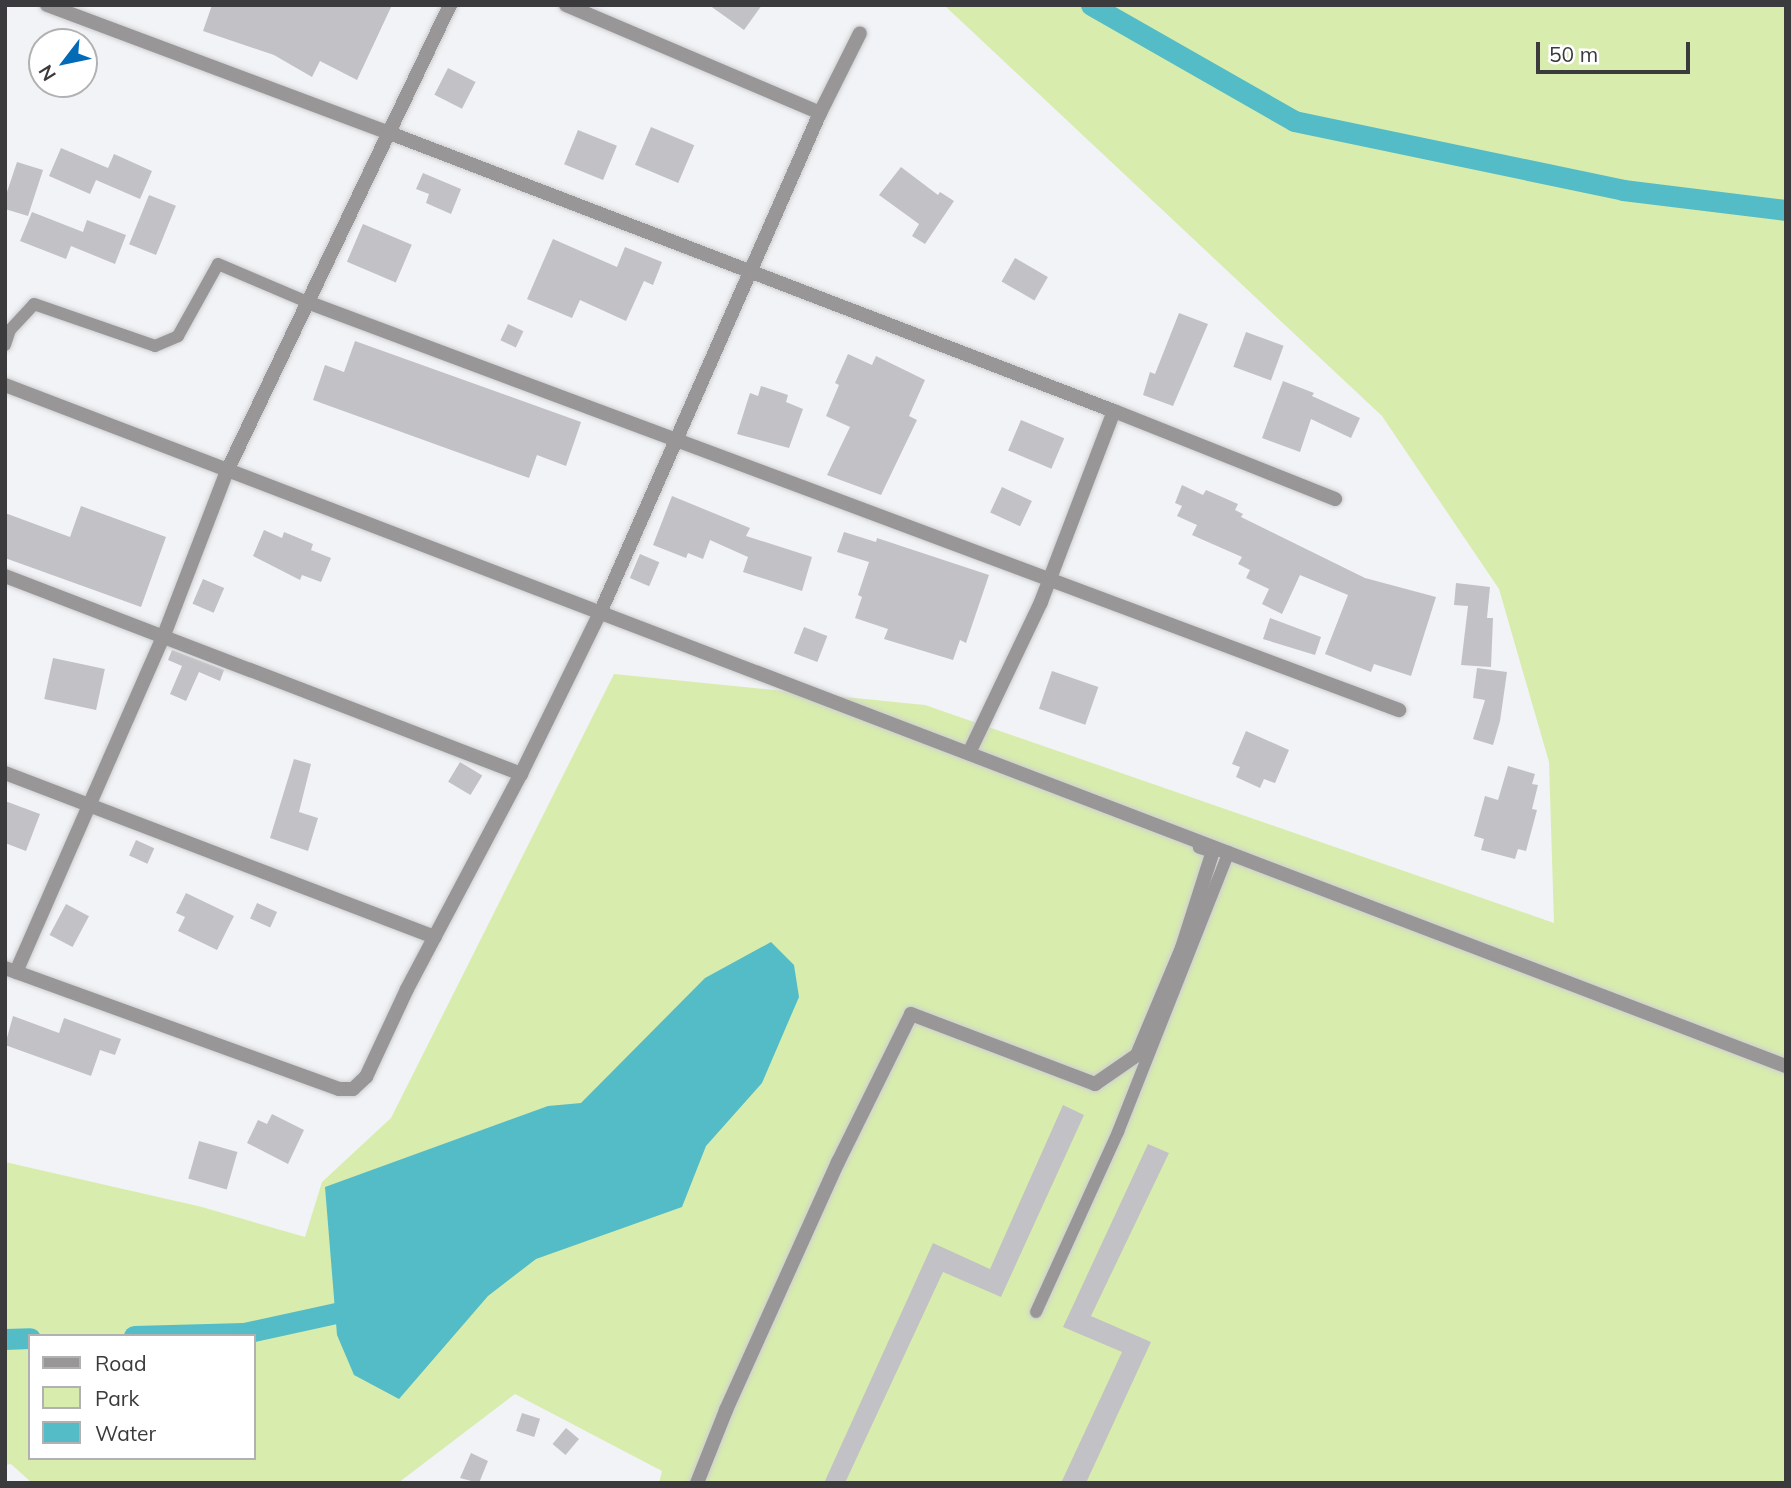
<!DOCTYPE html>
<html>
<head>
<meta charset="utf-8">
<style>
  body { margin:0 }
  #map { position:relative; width:1791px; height:1488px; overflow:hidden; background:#f2f3f6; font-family:Mulish,sans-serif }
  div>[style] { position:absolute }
  .green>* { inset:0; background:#d8ecae }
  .water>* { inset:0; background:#54bcc7 }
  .canal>* { height:21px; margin:-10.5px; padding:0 10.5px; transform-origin:10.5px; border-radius:10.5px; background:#54bcc7 }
  .building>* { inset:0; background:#c2c2c6; transform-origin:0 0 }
  .roads { filter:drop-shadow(0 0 2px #cdced1) drop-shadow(0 0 2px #cdced1) }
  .service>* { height:12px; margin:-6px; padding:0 6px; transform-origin:6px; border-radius:6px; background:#989696 }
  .minor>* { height:14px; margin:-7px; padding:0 7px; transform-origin:7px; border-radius:7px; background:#989696 }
  .tertiary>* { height:14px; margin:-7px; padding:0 7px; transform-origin:7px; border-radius:7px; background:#989696 }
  span { translate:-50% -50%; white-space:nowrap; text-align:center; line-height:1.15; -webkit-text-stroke:5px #fff; paint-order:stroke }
  .frame { position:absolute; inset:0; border:7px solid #3b3b3d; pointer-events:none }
  .legend { position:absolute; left:28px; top:1334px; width:228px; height:126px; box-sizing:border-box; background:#fff; border:2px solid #b1b1b1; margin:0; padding:9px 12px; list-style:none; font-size:21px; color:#3b3b3d }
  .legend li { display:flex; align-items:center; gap:14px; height:35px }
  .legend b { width:35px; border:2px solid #b1b1b1 }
  .north { position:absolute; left:28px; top:28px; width:70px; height:70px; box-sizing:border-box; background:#fff; border:2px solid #b1b1b1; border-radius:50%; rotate:238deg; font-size:19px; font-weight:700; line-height:28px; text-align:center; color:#3b3b3d }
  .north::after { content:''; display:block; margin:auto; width:24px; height:32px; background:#036ab6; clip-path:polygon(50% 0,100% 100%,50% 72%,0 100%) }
  .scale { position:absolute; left:1536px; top:42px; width:154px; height:32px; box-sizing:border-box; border:4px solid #3b3b3d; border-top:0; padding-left:9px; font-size:21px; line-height:24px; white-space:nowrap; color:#3b3b3d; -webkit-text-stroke:5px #fff; paint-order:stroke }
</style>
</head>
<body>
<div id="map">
  <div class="green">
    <i style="clip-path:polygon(evenodd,944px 5px,1786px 5px,1786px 1483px,659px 1483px,662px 1471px,515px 1394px,398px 1483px,32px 1483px,11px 1464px,5px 1465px,5px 1162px,202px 1207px,305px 1237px,322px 1182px,391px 1118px,614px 674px,925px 705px,1554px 923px,1549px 762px,1499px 589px,1382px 416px,944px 5px,30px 1336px,254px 1336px,254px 1458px,30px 1458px,30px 1336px)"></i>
  </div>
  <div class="water">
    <i style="clip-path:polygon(771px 942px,794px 965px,799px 997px,762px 1083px,706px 1146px,682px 1207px,536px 1259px,488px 1296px,399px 1399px,354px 1375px,337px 1335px,325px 1187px,548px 1106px,581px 1103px,705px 978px)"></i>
  </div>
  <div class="canal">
    <i style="left:1091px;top:5px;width:234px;rotate:29.7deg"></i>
    <i style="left:1294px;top:121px;width:336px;rotate:11.8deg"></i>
    <i style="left:1623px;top:190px;width:164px;rotate:7deg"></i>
    <i style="left:134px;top:1336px;width:110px;rotate:-1.6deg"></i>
    <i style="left:244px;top:1333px;width:94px;rotate:-12.3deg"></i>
    <i style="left:5px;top:1339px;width:25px;rotate:-2deg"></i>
  </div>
  <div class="building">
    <i style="clip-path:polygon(212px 5px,392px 5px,357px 80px,320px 61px,312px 77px,274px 55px,203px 31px)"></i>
    <i style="clip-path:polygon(709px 5px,762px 5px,744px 30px)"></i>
    <i style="left:448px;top:68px;width:31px;height:30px;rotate:27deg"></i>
    <i style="left:651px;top:127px;width:47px;height:41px;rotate:23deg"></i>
    <i style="left:578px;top:130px;width:42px;height:37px;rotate:22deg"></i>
    <i style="clip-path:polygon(61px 148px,108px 168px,114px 154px,152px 171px,140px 199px,96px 180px,90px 194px,49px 176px)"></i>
    <i style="clip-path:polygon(17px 162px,43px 170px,28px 216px,5px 209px,5px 198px)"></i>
    <i style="clip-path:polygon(901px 167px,938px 195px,940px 192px,954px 201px,925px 244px,912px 236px,919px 224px,879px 195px)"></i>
    <i style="clip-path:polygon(423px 173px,461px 189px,451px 214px,426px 203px,429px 194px,416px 189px)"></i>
    <i style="left:149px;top:195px;width:29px;height:53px;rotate:22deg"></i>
    <i style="clip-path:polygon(32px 212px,83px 232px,87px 220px,126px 235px,115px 264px,71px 246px,66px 259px,20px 241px)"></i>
    <i style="left:363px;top:224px;width:53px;height:41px;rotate:23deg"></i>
    <i style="clip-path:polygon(553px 239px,617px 267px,625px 247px,662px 262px,653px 285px,644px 281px,626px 321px,580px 300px,572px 318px,527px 299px)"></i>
    <i style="left:1015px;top:258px;width:38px;height:27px;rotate:30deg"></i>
    <i style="clip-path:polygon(1179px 313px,1208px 324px,1173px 406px,1143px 395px,1150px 372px,1155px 374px)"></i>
    <i style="left:508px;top:324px;width:17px;height:18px;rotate:25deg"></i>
    <i style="left:1246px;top:332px;width:40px;height:37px;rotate:20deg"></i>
    <i style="clip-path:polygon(355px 341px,581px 422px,566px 466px,537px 455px,529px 478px,313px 400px,325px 365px,344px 372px)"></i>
    <i style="clip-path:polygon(848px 354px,872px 365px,876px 356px,925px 380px,909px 416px,917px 420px,881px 495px,827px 475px,850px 427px,826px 416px,839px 385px,835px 383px)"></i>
    <i style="clip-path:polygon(1283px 381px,1314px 393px,1312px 396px,1360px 418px,1351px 438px,1311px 419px,1300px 452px,1262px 438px)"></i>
    <i style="clip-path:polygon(761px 386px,788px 395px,786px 402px,803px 409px,789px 448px,737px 434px,750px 393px,758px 396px)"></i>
    <i style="left:1021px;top:420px;width:47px;height:33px;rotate:23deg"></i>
    <i style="clip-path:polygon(1182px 485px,1203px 495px,1206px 490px,1238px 504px,1235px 510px,1243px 514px,1241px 517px,1365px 578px,1436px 597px,1411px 676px,1374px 664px,1371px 672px,1325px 654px,1348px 595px,1300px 575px,1282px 614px,1262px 604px,1269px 589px,1246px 578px,1250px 570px,1238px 564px,1242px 557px,1192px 535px,1197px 525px,1177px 516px,1182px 506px,1175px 503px)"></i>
    <i style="left:1002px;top:487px;width:33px;height:28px;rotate:25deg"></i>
    <i style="clip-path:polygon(672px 496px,750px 528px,746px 536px,812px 557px,802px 591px,743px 572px,748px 557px,710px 540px,703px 559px,688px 553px,686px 558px,653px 545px)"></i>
    <i style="clip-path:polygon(81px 506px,166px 537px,141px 607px,5px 558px,5px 513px,70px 537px)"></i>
    <i style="clip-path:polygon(264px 530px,282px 538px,284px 532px,313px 544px,311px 550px,331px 558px,321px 582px,302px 575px,300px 580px,253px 556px)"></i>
    <i style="clip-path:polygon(844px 532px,876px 542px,877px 538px,989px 575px,966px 643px,960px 640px,953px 660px,884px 639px,888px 629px,855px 618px,862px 597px,858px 595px,869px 562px,837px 552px)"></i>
    <i style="left:640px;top:554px;width:21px;height:26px;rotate:23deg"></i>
    <i style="left:203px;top:579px;width:23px;height:27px;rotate:23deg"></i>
    <i style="clip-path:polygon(1456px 583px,1490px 587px,1487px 618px,1493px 618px,1491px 667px,1461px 665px,1468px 606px,1454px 605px)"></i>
    <i style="clip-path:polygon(1270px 618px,1321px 637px,1315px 655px,1263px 639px)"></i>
    <i style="left:804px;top:627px;width:25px;height:28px;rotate:21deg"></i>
    <i style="clip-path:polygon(172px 650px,224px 670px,220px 681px,199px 672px,186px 701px,170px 694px,182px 666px,168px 660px)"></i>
    <i style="left:53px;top:658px;width:53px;height:42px;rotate:12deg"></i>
    <i style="clip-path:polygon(1477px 668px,1507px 672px,1500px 721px,1493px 745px,1473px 739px,1485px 700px,1473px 698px)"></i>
    <i style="left:1052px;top:671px;width:49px;height:40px;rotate:19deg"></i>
    <i style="clip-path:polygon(1246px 731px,1289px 750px,1275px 783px,1264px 779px,1260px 788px,1236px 777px,1240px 767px,1232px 764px)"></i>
    <i style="clip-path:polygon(294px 759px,311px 764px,299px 812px,318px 818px,308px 851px,270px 838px)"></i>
    <i style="left:460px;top:762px;width:26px;height:23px;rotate:31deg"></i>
    <i style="clip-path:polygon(1508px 766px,1535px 774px,1532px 784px,1538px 785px,1532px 809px,1537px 810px,1526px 851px,1518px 849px,1515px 859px,1481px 850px,1484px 839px,1474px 836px,1485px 796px,1498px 800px)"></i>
    <i style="clip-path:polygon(5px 801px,40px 814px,26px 851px,5px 843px)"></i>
    <i style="left:136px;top:840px;width:20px;height:17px;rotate:24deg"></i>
    <i style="clip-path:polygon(186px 893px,234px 916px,217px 950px,178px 931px,185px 917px,176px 913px)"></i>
    <i style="left:257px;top:903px;width:22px;height:17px;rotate:24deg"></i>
    <i style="left:66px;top:904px;width:26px;height:35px;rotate:28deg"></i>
    <i style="clip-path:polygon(13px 1016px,59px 1033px,64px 1018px,121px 1039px,115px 1055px,100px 1050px,91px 1076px,5px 1045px)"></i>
    <i style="clip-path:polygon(1063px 1105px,1084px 1115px,1001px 1297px,943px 1272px,845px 1483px,824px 1483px,933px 1243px,990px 1269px)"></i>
    <i style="clip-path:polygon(272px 1114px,304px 1130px,288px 1164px,247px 1143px,258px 1120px,267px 1124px)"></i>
    <i style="left:199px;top:1141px;width:40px;height:39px;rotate:16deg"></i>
    <i style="clip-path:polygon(1148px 1144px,1169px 1153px,1091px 1316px,1151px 1342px,1086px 1483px,1061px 1483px,1122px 1352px,1063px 1327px)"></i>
    <i style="left:522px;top:1413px;width:19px;height:19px;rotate:18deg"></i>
    <i style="left:566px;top:1428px;width:17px;height:21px;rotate:40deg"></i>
    <i style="clip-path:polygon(471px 1453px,488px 1461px,479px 1483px,460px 1478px)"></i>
  </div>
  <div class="roads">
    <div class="service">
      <i style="left:5px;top:345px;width:16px;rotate:-72deg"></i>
      <i style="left:10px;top:330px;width:35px;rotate:-47deg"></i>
      <i style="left:34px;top:304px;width:128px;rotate:19.1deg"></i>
      <i style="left:155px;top:346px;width:25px;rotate:-23deg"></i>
      <i style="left:178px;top:336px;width:82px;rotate:-60.9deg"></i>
      <i style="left:218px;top:264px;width:97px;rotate:23.1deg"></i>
      <i style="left:1036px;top:1312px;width:198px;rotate:-65.5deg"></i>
      <i style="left:1118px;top:1132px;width:301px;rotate:-68.4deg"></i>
    </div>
    <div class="minor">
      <i style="left:47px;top:5px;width:363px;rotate:20.5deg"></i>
      <i style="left:387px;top:132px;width:779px;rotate:21deg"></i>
      <i style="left:1114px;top:411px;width:238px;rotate:21.7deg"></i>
      <i style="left:566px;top:5px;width:276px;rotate:23deg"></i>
      <i style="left:307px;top:302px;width:1166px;rotate:20.49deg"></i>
      <i style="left:5px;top:576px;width:553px;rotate:20.99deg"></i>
      <i style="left:969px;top:753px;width:167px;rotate:-64.5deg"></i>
      <i style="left:1041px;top:602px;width:204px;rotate:-69.1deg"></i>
      <i style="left:5px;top:773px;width:460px;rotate:20.9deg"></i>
      <i style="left:5px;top:968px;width:355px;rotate:19.9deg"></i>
      <i style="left:339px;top:1089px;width:14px"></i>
      <i style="left:353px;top:1089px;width:18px;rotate:-43deg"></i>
      <i style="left:366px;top:1077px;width:97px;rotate:-65deg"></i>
      <i style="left:407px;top:989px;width:243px;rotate:-62.1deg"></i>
      <i style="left:521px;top:774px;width:179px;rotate:-63.9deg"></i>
      <i style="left:600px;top:613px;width:546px;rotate:-66.25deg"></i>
      <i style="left:820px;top:113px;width:89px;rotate:-63.4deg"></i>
      <i style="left:16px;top:972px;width:368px;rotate:-66.3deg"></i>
      <i style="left:164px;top:635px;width:176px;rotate:-69deg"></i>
      <i style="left:227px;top:471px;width:517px;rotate:-64.43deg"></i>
      <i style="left:697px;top:1483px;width:79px;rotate:-68.3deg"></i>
      <i style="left:726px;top:1410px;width:272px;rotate:-65.7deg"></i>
      <i style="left:838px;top:1162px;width:165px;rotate:-63.7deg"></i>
      <i style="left:911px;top:1014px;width:197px;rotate:20.8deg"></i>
      <i style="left:1095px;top:1084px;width:51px;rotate:-34.6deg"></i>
      <i style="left:1137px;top:1055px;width:116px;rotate:-67.2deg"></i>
      <i style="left:1182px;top:948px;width:102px;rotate:-72.3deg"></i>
      <i style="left:1213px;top:851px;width:14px;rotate:-163deg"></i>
    </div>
    <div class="tertiary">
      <i style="left:5px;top:385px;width:1907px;rotate:20.93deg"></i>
    </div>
  </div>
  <div class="frame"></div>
  <ul class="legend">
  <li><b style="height:9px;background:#989696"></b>Road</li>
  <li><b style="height:19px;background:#d8ecae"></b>Park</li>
  <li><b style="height:19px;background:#54bcc7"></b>Water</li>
  </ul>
  <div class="north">N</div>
  <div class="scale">50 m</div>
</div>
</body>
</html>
